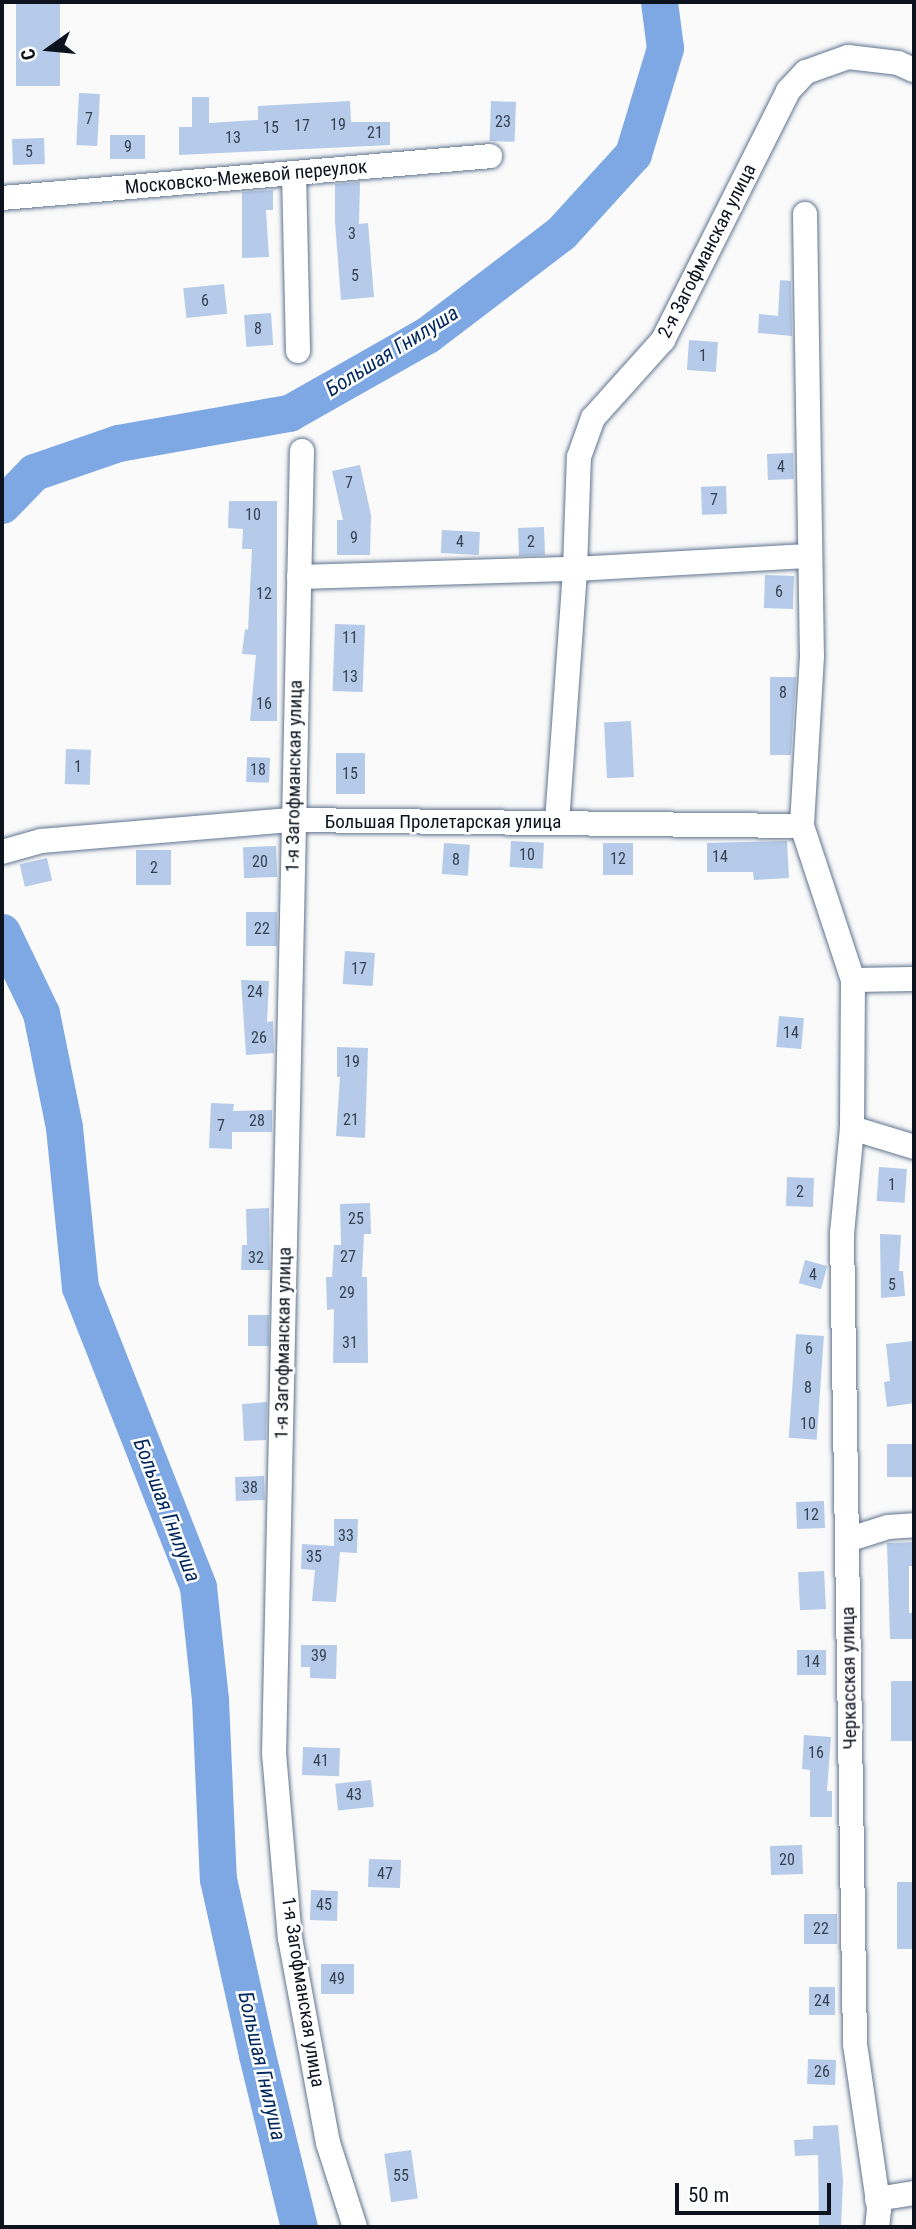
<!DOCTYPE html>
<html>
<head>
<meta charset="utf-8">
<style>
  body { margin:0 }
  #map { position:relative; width:916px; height:2229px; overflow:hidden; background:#fafafa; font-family:"Roboto Condensed",sans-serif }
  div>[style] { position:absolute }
  .river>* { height:37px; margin:-18.5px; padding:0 18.5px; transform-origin:18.5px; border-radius:18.5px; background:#7ea8e4 }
  .building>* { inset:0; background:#b5cbe9; transform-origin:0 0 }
  .roads { filter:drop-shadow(0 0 2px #617590) drop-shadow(0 0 2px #617590) }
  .street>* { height:24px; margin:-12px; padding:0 12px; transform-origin:12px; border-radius:12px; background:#fff }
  span { translate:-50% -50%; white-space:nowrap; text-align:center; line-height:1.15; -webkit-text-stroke:5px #fff; paint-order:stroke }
  .number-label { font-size:16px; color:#364151 }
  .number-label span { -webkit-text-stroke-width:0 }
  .street-label { font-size:19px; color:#0c131e }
  .water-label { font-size:21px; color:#00285c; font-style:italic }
  .frame { position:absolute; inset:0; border:4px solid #0c131e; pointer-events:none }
  .north { position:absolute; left:14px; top:14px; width:70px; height:70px; -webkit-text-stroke:5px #fff; paint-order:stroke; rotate:255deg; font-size:19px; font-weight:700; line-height:28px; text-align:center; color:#0c131e }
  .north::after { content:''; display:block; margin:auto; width:24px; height:32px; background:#0c131e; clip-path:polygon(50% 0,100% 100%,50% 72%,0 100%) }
  .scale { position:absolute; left:675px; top:2183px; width:156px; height:32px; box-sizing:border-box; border:4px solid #0c131e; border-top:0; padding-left:9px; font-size:21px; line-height:24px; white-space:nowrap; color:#0c131e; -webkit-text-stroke:5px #fff; paint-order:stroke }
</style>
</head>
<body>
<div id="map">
  <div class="river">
    <i style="left:2px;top:505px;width:46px;rotate:-45.9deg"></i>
    <i style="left:34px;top:472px;width:89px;rotate:-19deg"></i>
    <i style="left:118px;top:443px;width:174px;rotate:-10deg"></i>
    <i style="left:289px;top:413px;width:159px;rotate:-29.5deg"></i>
    <i style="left:427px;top:335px;width:168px;rotate:-37.3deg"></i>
    <i style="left:561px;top:233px;width:107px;rotate:-47.7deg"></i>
    <i style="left:633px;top:154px;width:111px;rotate:-73.2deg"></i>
    <i style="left:665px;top:48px;width:46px;rotate:-97.4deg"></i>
    <i style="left:2px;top:932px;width:90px;rotate:64.3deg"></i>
    <i style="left:41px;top:1013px;width:116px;rotate:78.6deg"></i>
    <i style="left:64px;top:1127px;width:161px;rotate:84.3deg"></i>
    <i style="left:80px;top:1287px;width:322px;rotate:68.5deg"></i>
    <i style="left:198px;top:1587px;width:113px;rotate:83.9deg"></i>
    <i style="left:210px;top:1699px;width:180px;rotate:87.5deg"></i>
    <i style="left:218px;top:1879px;width:180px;rotate:77.5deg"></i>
    <i style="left:257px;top:2055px;width:177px;rotate:76.3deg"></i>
  </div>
  <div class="building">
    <i style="left:16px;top:2px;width:44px;height:84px"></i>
    <i style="left:79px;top:93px;width:21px;height:52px;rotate:3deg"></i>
    <i style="clip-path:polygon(192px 97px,209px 97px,209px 123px,258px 120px,258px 106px,350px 101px,351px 122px,390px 122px,390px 145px,179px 155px,179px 127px,192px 127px)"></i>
    <i style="left:491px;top:101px;width:25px;height:40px;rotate:2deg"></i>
    <i style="left:110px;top:135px;width:35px;height:24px"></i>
    <i style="left:44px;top:138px;width:26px;height:32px;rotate:88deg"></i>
    <i style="clip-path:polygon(360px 182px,359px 224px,368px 223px,374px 297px,341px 300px,335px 222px,335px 184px)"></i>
    <i style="clip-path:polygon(273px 190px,273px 210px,266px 210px,269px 257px,242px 258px,242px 192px)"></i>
    <i style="clip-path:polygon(780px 280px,791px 281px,792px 336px,758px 333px,759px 314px,778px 316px)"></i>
    <i style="left:224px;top:284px;width:30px;height:41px;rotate:84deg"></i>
    <i style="left:271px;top:313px;width:32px;height:27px;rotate:86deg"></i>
    <i style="left:689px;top:340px;width:29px;height:30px;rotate:4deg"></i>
    <i style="left:793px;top:453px;width:26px;height:26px;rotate:88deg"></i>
    <i style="clip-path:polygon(360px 465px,371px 515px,370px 555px,337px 555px,337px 520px,343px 520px,332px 471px)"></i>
    <i style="left:726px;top:486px;width:28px;height:25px;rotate:88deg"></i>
    <i style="clip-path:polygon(229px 501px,277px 501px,277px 721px,250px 721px,256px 655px,242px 654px,245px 629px,248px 630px,252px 549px,242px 549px,243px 529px,228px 528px)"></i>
    <i style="left:544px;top:527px;width:28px;height:26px;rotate:88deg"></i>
    <i style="left:442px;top:530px;width:38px;height:23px;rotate:3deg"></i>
    <i style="left:765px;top:575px;width:29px;height:33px;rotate:2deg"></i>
    <i style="left:335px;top:624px;width:30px;height:67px;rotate:2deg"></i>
    <i style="clip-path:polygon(770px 677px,796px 677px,791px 755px,770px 755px)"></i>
    <i style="left:631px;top:721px;width:56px;height:27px;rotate:87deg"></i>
    <i style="left:66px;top:749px;width:25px;height:35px;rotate:2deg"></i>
    <i style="left:336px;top:753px;width:29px;height:41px"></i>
    <i style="left:247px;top:757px;width:23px;height:25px;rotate:2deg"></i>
    <i style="left:511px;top:841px;width:33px;height:26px;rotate:3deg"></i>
    <i style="clip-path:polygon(787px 841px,789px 878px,754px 880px,753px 872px,707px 872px,707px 843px)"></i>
    <i style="left:444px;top:843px;width:26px;height:31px;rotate:4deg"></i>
    <i style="left:603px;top:843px;width:30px;height:32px"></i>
    <i style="left:276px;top:846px;width:31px;height:33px;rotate:88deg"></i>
    <i style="left:136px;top:850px;width:35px;height:35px"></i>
    <i style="left:47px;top:858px;width:23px;height:28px;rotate:77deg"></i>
    <i style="left:246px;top:912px;width:31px;height:34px"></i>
    <i style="left:345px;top:951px;width:30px;height:33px;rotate:4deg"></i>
    <i style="clip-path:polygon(241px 980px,269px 981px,267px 1022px,273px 1021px,274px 1053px,246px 1055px)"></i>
    <i style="left:779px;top:1016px;width:25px;height:31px;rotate:5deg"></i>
    <i style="clip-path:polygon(337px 1047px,368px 1048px,365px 1138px,336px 1136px,340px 1077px,337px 1077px)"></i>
    <i style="clip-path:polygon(211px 1103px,234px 1104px,233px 1111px,272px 1110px,272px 1132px,232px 1132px,232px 1149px,209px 1148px)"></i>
    <i style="left:879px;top:1167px;width:28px;height:34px;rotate:4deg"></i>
    <i style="left:787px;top:1177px;width:27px;height:29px;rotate:2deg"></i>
    <i style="clip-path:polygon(370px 1203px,371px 1234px,364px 1234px,362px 1277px,367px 1277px,368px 1363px,333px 1363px,334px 1309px,327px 1310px,326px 1277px,332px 1277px,334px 1245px,341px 1245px,340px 1204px)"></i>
    <i style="clip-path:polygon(269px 1208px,270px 1270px,241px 1270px,242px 1245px,247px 1245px,246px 1209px)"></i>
    <i style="clip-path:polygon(880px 1234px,901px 1235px,899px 1271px,903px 1271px,905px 1296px,881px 1298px)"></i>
    <i style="left:805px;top:1260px;width:23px;height:24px;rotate:15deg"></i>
    <i style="left:248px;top:1315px;width:21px;height:31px"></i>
    <i style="left:796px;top:1334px;width:28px;height:104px;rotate:4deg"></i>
    <i style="clip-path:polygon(913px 1341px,914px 1403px,887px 1407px,884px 1382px,890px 1381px,886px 1344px)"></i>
    <i style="clip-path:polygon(267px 1402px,266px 1440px,244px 1441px,242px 1404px)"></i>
    <i style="left:887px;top:1444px;width:27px;height:33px"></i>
    <i style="left:264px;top:1476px;width:24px;height:29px;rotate:88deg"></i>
    <i style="left:824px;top:1501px;width:27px;height:28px;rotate:88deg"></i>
    <i style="clip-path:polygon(334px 1519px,358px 1519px,357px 1553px,340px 1552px,336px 1602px,312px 1601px,315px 1570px,301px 1569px,302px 1544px,334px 1546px)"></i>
    <i style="clip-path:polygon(914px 1542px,914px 1566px,909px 1566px,909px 1613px,914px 1613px,914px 1639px,890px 1639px,887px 1543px)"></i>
    <i style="left:824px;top:1571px;width:38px;height:26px;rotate:87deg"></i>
    <i style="clip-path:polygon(301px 1645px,337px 1645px,336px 1679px,310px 1678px,310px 1667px,301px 1667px)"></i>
    <i style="left:797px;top:1650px;width:29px;height:25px"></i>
    <i style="left:914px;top:1681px;width:60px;height:23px;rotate:90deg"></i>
    <i style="clip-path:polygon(804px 1735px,831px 1737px,827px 1791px,832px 1791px,832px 1817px,810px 1817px,810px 1770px,802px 1769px)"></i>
    <i style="left:303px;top:1747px;width:37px;height:28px;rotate:2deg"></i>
    <i style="left:371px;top:1780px;width:27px;height:36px;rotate:84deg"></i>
    <i style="left:802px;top:1845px;width:29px;height:32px;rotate:88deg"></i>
    <i style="left:369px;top:1859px;width:32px;height:28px;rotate:2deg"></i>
    <i style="left:897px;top:1882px;width:17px;height:67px"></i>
    <i style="left:311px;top:1890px;width:27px;height:30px;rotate:2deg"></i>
    <i style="left:804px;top:1914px;width:33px;height:30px"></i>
    <i style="left:321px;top:1964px;width:33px;height:30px"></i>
    <i style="left:809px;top:1987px;width:26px;height:28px"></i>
    <i style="left:808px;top:2059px;width:28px;height:25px;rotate:2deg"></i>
    <i style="clip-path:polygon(838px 2125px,843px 2180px,841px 2227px,819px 2227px,818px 2155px,795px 2156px,794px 2140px,813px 2139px,813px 2126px)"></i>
    <i style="left:411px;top:2150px;width:49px;height:27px;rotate:82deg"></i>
  </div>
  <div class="roads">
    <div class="street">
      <i style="left:294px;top:173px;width:178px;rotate:88.7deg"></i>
      <i style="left:2px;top:198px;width:490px;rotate:-4.9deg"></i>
      <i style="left:805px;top:214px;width:442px;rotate:89.1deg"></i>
      <i style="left:812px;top:656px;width:170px;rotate:93.4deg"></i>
      <i style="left:802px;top:826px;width:162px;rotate:71.7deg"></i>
      <i style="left:853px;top:980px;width:148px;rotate:90.4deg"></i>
      <i style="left:852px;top:1128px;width:105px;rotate:95.4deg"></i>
      <i style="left:842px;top:1233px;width:811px;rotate:89.08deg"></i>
      <i style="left:855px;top:2044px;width:167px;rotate:81.7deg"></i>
      <i style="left:879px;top:2209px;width:18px;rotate:96deg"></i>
      <i style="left:302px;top:451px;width:1302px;rotate:91.23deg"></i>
      <i style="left:274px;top:1753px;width:186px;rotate:85.1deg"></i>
      <i style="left:290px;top:1938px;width:208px;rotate:79.5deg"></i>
      <i style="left:328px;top:2143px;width:88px;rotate:72.2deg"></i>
      <i style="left:299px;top:577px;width:276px;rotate:-1.7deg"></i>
      <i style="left:575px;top:569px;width:235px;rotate:-3.2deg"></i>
      <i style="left:557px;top:822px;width:254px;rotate:-85.9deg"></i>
      <i style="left:575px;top:569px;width:112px;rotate:-88deg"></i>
      <i style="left:579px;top:457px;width:41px;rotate:-70.3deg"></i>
      <i style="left:593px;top:418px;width:105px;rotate:-48.1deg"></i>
      <i style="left:663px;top:340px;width:279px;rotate:-63.3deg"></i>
      <i style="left:788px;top:91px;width:26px;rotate:-47deg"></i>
      <i style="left:806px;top:72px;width:45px;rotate:-19.7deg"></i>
      <i style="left:848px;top:57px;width:50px;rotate:6.8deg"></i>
      <i style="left:898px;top:63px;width:17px;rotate:24deg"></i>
      <i style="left:2px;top:852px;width:41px;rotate:-15.8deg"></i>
      <i style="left:41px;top:841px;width:253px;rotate:-4.8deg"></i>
      <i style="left:293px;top:820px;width:509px;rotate:0.68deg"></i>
      <i style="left:853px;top:980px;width:61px;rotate:-0.9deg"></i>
      <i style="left:852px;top:1128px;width:65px;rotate:17deg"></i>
      <i style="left:847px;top:1540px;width:43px;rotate:-17.6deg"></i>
      <i style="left:888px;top:1527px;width:26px;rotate:-4deg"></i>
      <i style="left:877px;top:2199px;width:37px;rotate:-9deg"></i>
    </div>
  </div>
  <div class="number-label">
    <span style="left:89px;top:119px">7</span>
    <span style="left:503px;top:122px">23</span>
    <span style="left:338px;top:125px">19</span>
    <span style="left:302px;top:126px">17</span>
    <span style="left:271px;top:128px">15</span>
    <span style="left:375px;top:133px">21</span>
    <span style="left:233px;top:138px">13</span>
    <span style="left:128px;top:147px">9</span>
    <span style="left:29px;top:152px">5</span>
    <span style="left:352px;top:234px">3</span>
    <span style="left:355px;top:276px">5</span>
    <span style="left:205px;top:301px">6</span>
    <span style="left:258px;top:329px">8</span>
    <span style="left:703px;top:356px">1</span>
    <span style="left:781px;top:467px">4</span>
    <span style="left:349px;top:483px">7</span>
    <span style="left:714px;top:500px">7</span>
    <span style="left:253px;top:515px">10</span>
    <span style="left:354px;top:538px">9</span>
    <span style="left:460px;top:542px">4</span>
    <span style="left:531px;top:542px">2</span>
    <span style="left:779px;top:592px">6</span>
    <span style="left:264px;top:594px">12</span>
    <span style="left:350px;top:638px">11</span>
    <span style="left:350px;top:677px">13</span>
    <span style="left:783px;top:693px">8</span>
    <span style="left:264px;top:704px">16</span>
    <span style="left:78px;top:767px">1</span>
    <span style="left:258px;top:770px">18</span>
    <span style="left:350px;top:774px">15</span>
    <span style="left:527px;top:855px">10</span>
    <span style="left:720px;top:857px">14</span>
    <span style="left:618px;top:859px">12</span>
    <span style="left:456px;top:860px">8</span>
    <span style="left:260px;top:862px">20</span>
    <span style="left:154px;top:868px">2</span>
    <span style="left:262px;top:929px">22</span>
    <span style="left:359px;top:969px">17</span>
    <span style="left:255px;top:992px">24</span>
    <span style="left:791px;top:1033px">14</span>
    <span style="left:259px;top:1038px">26</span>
    <span style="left:352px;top:1062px">19</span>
    <span style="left:351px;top:1120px">21</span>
    <span style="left:257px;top:1121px">28</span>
    <span style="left:221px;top:1126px">7</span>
    <span style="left:892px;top:1185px">1</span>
    <span style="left:800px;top:1192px">2</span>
    <span style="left:356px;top:1219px">25</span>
    <span style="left:348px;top:1257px">27</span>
    <span style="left:256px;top:1258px">32</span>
    <span style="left:813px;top:1275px">4</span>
    <span style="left:892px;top:1285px">5</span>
    <span style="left:347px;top:1293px">29</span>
    <span style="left:350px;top:1343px">31</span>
    <span style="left:809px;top:1349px">6</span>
    <span style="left:808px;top:1388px">8</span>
    <span style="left:808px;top:1424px">10</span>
    <span style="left:250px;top:1488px">38</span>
    <span style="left:811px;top:1515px">12</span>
    <span style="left:346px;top:1536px">33</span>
    <span style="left:314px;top:1557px">35</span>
    <span style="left:319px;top:1656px">39</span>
    <span style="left:812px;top:1662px">14</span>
    <span style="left:816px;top:1753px">16</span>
    <span style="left:321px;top:1761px">41</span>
    <span style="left:354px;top:1795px">43</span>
    <span style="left:787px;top:1860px">20</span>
    <span style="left:385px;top:1874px">47</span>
    <span style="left:324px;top:1905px">45</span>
    <span style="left:821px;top:1929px">22</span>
    <span style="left:337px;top:1979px">49</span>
    <span style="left:822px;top:2001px">24</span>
    <span style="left:822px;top:2072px">26</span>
    <span style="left:401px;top:2176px">55</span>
  </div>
  <div class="street-label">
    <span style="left:246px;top:177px;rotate:-5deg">Московско-Межевой переулок</span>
    <span style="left:707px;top:251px;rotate:-63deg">2-я Загофманская улица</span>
    <span style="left:294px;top:776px;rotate:-89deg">1-я Загофманская улица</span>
    <span style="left:443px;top:822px">Большая Пролетарская улица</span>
    <span style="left:283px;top:1343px;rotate:-89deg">1-я Загофманская улица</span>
    <span style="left:849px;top:1678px;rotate:-91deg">Черкасская улица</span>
    <span style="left:303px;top:1992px;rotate:81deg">1-я Загофманская улица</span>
  </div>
  <div class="water-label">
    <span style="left:392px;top:351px;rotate:-32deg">Большая Гнилуша</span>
    <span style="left:167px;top:1510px;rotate:69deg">Большая Гнилуша</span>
    <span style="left:262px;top:2066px;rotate:77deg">Большая Гнилуша</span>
  </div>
  <div class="frame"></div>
  <div class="north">С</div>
  <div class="scale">50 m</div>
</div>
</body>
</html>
